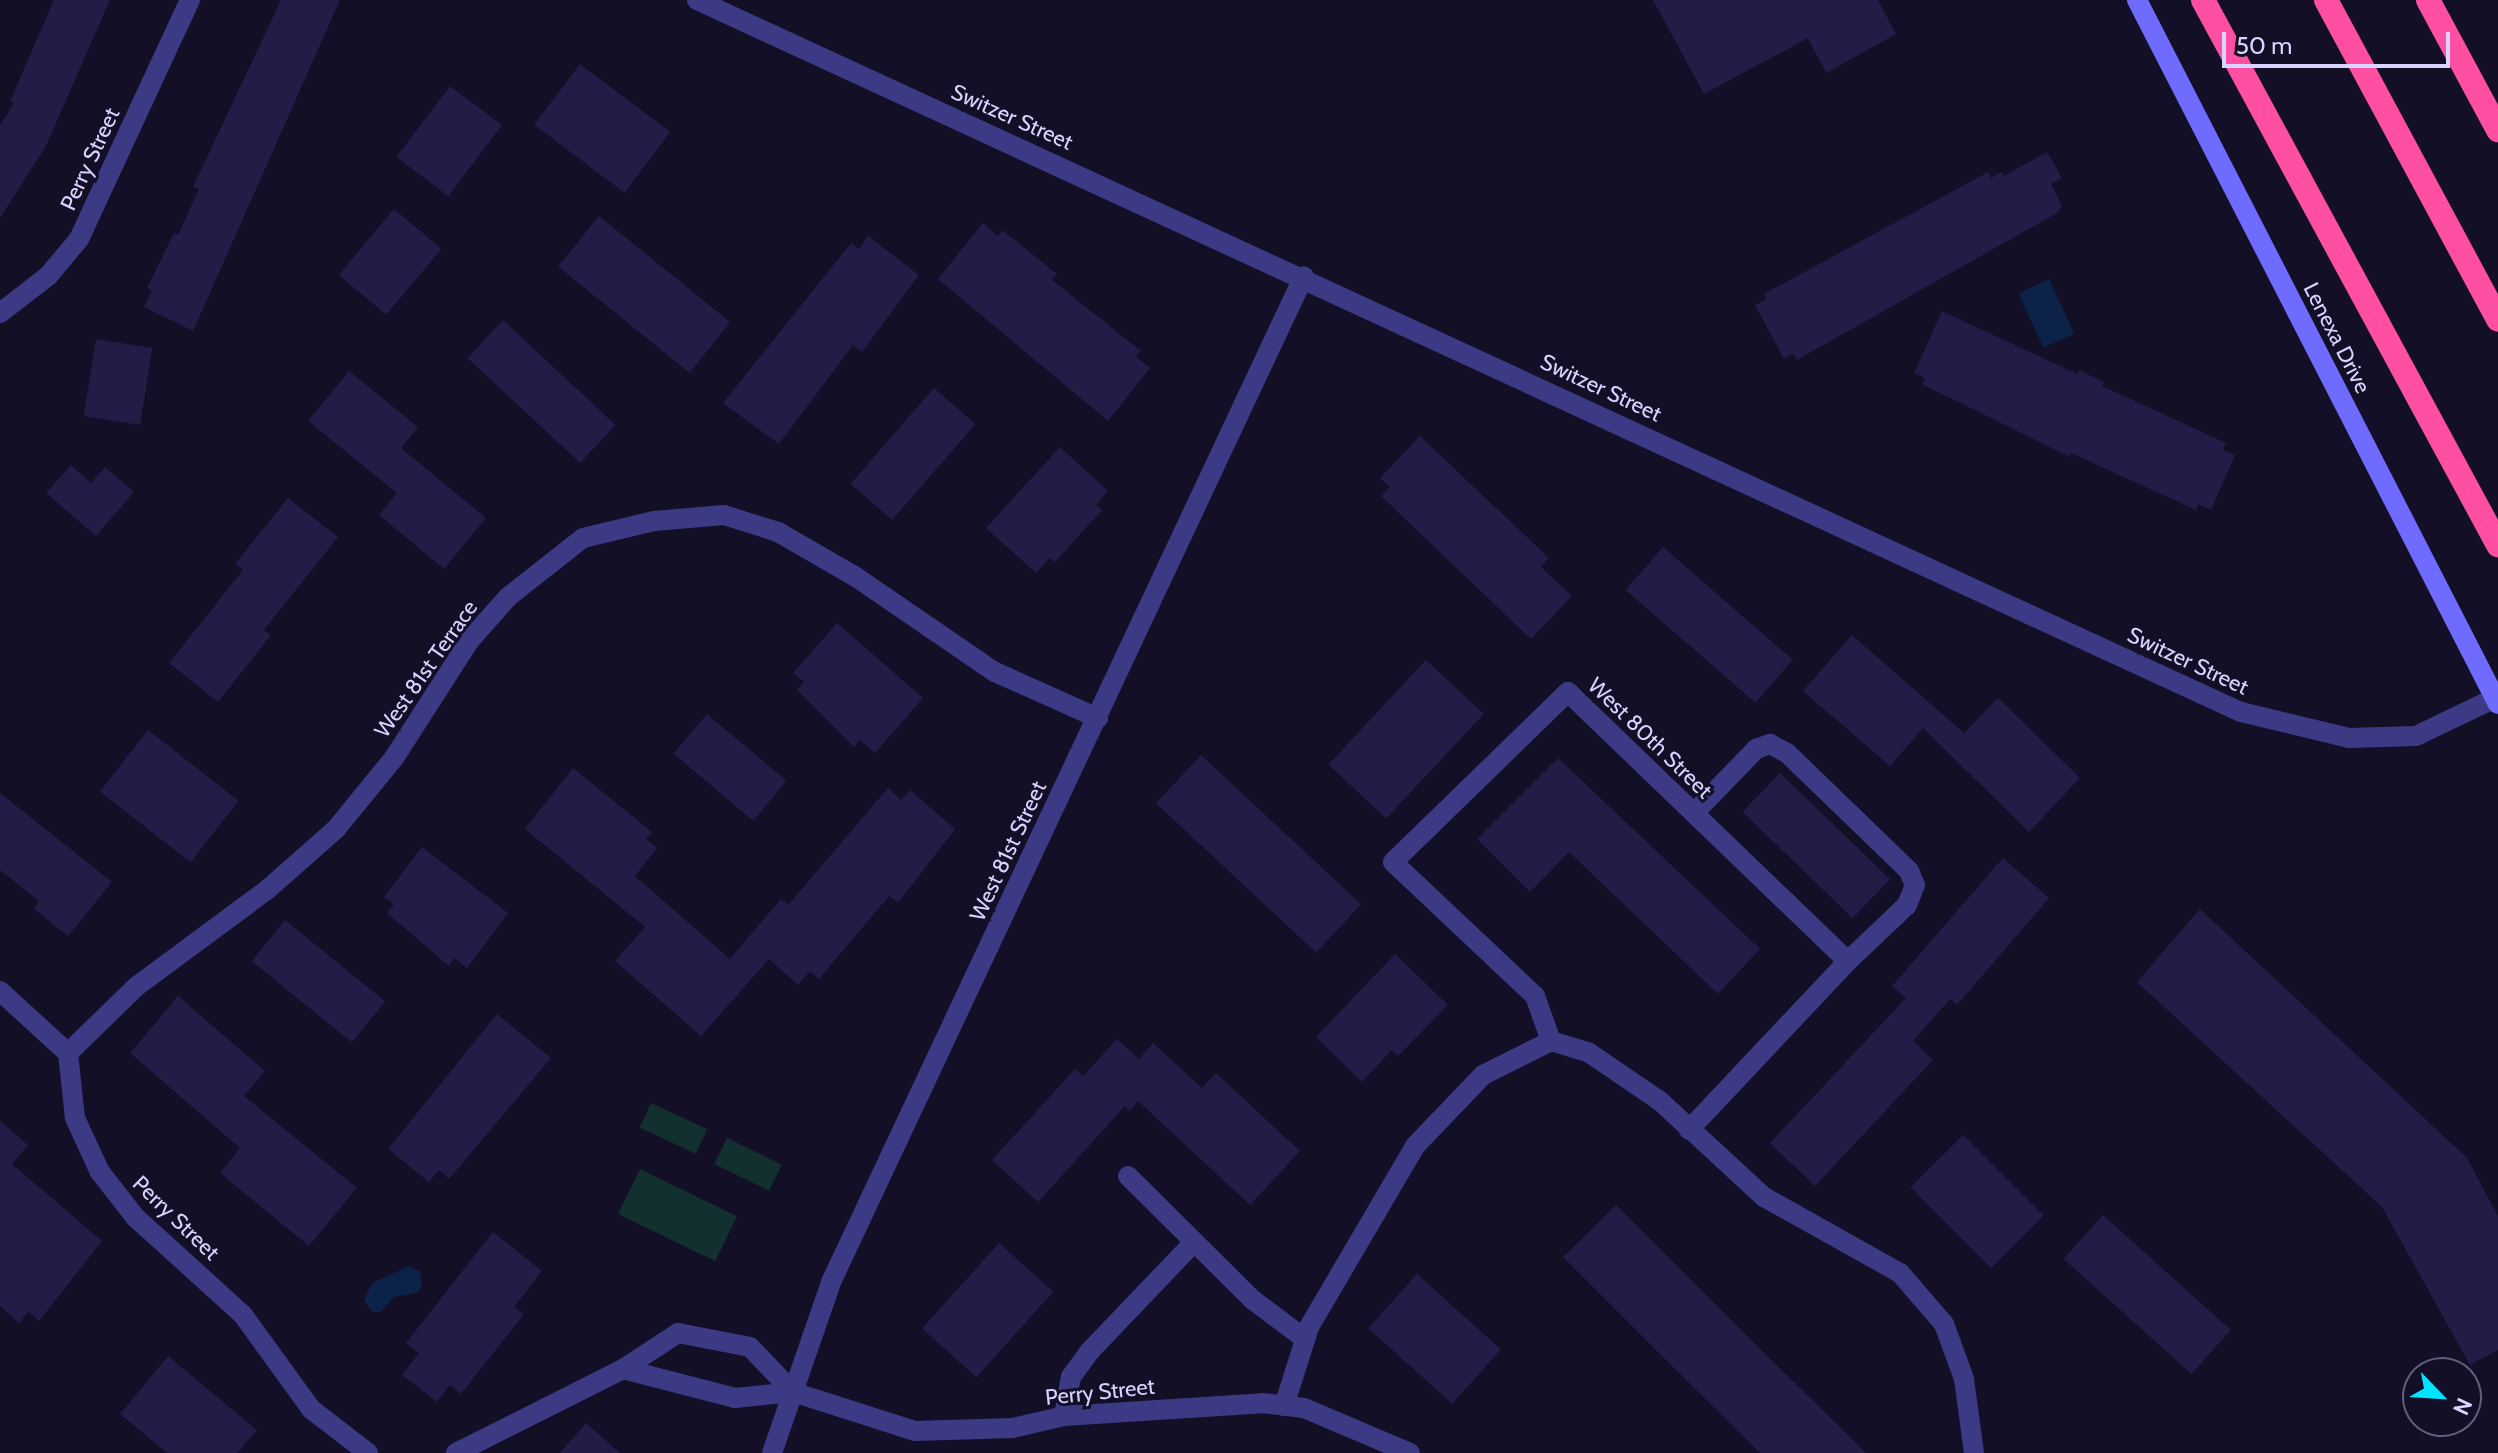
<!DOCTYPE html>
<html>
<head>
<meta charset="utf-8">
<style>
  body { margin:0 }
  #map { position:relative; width:2498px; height:1453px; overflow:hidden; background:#130f26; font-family:Cabin,sans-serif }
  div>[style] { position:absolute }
  .green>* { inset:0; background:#12302f; transform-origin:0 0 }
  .water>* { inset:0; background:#0c2248; transform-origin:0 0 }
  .building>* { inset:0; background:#241b47; transform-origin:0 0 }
  .street>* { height:20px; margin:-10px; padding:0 10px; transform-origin:10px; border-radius:10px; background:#3d3a85 }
  .secondary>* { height:20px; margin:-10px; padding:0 10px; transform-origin:10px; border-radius:10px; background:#6f6bff }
  .highway>* { height:24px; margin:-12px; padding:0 12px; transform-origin:12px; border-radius:12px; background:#ff4fa3 }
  span { translate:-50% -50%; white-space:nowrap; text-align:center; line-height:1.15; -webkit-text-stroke:6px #130f26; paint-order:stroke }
  .street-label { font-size:22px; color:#d9d4ff }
  .north { position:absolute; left:2402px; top:1357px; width:80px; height:80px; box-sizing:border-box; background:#130f26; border:2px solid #625e7d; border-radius:50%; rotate:115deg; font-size:22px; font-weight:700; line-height:32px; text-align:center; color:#d9d4ff }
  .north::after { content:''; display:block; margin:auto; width:28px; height:36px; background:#00e5ff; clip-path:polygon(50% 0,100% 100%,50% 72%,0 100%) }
  .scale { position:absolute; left:2222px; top:32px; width:228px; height:36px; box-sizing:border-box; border:4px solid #d9d4ff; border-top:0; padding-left:10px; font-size:24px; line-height:28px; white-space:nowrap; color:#d9d4ff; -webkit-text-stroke:6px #130f26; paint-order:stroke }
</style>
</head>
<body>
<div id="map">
  <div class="green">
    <i style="left:651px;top:1103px;width:62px;height:27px;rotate:25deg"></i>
    <i style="left:727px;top:1138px;width:61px;height:29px;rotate:26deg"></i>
    <i style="left:640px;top:1169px;width:108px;height:50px;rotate:26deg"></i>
  </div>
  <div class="water">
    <i style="left:2049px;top:279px;width:60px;height:34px;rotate:65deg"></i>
    <i style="clip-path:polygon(409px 1266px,420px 1271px,422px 1286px,417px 1293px,394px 1297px,381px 1312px,372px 1312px,364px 1300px,372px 1283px)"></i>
  </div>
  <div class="building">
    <i style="clip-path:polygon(54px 0,110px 0,46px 146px,0 218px,0 125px,14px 103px,10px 101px)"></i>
    <i style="clip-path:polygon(281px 0,340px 0,193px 331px,144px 307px,152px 291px,147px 288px,174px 233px,178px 235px,199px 189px,193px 187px)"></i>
    <i style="clip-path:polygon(1653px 0,1878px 0,1896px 34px,1826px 73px,1808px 38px,1704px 94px)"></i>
    <i style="left:580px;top:64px;width:113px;height:76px;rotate:37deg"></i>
    <i style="left:450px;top:86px;width:65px;height:89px;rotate:37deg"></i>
    <i style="clip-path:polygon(2047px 152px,2062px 178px,2051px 184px,2062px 206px,2057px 213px,1797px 360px,1793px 354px,1784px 359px,1755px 305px,1767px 299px,1764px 294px,1988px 172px,1991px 178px,2002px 172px,2004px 176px)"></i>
    <i style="left:394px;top:209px;width:62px;height:86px;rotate:40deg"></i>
    <i style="left:599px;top:216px;width:169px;height:65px;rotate:39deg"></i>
    <i style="clip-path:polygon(983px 223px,998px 236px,1002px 230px,1057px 274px,1052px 280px,1141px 351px,1136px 357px,1150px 368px,1108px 421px,938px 279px)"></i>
    <i style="clip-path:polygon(868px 236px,919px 275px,862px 352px,853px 345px,779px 444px,723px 403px,851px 243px,859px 249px)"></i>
    <i style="clip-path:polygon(1942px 311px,2077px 374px,2079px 370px,2104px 382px,2102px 386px,2226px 443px,2223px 450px,2235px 455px,2211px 510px,2198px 504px,2196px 510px,2071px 453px,2070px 457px,1922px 384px,1925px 378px,1914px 373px)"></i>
    <i style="left:503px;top:320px;width:154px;height:52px;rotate:43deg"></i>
    <i style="left:96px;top:339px;width:57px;height:78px;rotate:9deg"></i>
    <i style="clip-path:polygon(349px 371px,418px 427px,401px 448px,486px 518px,444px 569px,379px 515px,397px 493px,308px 421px)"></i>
    <i style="left:934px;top:388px;width:55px;height:127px;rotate:41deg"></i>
    <i style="clip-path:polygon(1420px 436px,1549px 558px,1541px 567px,1572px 596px,1531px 639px,1381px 496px,1390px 487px,1380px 478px)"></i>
    <i style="clip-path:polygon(1060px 447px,1108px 491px,1096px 505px,1102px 510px,1055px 562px,1050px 558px,1036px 573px,986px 528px)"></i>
    <i style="clip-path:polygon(71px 465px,91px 483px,105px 467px,134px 492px,96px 536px,46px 493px)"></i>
    <i style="clip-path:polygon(288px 498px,338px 537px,264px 630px,271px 635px,218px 702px,169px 663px,243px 570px,235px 564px)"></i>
    <i style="left:1663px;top:547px;width:172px;height:57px;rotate:41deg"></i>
    <i style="clip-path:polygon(837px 623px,923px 698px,875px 753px,860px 740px,854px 747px,797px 690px,804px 682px,793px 673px)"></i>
    <i style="clip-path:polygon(1852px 635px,1964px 733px,1998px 698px,2080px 778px,2029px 832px,1923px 728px,1890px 766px,1803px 691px)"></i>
    <i style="left:1426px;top:660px;width:79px;height:143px;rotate:43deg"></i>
    <i style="left:707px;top:714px;width:104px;height:52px;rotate:40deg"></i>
    <i style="left:148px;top:730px;width:115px;height:78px;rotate:38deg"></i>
    <i style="left:1201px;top:755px;width:219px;height:66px;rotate:43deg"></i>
    <i style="clip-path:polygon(1558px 758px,1760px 949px,1718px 994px,1569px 852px,1530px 892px,1477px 839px)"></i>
    <i style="clip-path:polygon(573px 768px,652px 832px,646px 839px,657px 848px,635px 876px,730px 959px,781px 899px,788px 905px,888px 788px,901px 800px,910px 790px,955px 829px,898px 903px,889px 896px,819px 979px,810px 971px,798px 985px,769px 959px,701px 1036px,615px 961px,645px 927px,525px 829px)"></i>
    <i style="left:1780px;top:773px;width:153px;height:54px;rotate:44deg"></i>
    <i style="clip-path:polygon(0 793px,112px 882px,68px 936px,34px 909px,39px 901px,0 870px)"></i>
    <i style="clip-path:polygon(422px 847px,508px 913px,467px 968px,454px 958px,449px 966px,387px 913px,394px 904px,384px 897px)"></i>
    <i style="clip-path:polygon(2003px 858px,2049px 898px,1957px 1005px,1950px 999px,1913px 1041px,1933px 1060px,1815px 1186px,1770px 1143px,1906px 998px,1892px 986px)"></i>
    <i style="clip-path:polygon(2200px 909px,2467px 1158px,2498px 1216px,2498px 1350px,2470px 1365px,2382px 1207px,2137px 982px)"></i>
    <i style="left:285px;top:920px;width:129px;height:53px;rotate:39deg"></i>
    <i style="clip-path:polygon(1395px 954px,1448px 1005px,1398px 1056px,1392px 1050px,1362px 1082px,1316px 1037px)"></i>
    <i style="clip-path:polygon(178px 996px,265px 1071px,244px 1096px,357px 1188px,309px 1246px,220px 1173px,240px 1148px,130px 1053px)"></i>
    <i style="clip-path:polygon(497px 1014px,551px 1058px,449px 1179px,439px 1170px,429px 1182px,388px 1149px)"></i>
    <i style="clip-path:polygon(1117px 1039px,1139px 1059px,1153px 1043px,1202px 1088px,1216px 1073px,1300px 1151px,1250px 1205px,1138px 1101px,1130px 1111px,1125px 1106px,1038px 1202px,992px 1160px,1075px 1069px,1083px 1076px)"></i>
    <i style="clip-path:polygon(0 1121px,28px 1145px,12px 1164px,102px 1241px,39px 1321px,29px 1312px,19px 1323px,0 1306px)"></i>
    <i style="left:1963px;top:1135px;width:114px;height:74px;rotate:45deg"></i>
    <i style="clip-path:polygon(1616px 1205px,1728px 1317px,1866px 1453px,1760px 1453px,1644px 1338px,1563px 1257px)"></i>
    <i style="left:2103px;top:1215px;width:172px;height:59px;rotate:42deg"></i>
    <i style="clip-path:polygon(493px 1232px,542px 1271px,514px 1307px,524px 1314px,461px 1394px,450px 1385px,437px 1402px,402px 1375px,419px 1353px,406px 1343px)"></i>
    <i style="left:999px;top:1243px;width:73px;height:115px;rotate:42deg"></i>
    <i style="left:1417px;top:1274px;width:113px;height:73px;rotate:42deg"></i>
    <i style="clip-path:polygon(168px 1356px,257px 1430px,237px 1453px,167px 1453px,120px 1414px)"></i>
    <i style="clip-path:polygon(586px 1423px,620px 1453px,560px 1453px)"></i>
  </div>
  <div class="street">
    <i style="left:697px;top:0;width:1700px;rotate:24.76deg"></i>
    <i style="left:2241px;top:712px;width:111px;rotate:13.5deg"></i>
    <i style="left:2349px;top:738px;width:67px;rotate:-1.7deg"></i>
    <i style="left:2416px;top:736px;width:88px;rotate:-25.7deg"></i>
    <i style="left:0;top:313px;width:61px;rotate:-37.6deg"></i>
    <i style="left:48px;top:276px;width:48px;rotate:-50deg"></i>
    <i style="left:79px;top:239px;width:264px;rotate:-65.1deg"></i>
    <i style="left:1694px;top:813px;width:89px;rotate:-45.9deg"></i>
    <i style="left:1756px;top:749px;width:15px;rotate:-20deg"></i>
    <i style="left:1770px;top:744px;width:19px;rotate:28deg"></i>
    <i style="left:1787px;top:753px;width:170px;rotate:44deg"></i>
    <i style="left:1909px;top:871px;width:15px;rotate:67deg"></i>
    <i style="left:1915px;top:885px;width:22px;rotate:112deg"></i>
    <i style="left:1907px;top:905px;width:81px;rotate:136.5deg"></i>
    <i style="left:0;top:991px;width:92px;rotate:42.4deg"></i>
    <i style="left:68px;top:1053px;width:65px;rotate:83.9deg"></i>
    <i style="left:75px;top:1118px;width:60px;rotate:65.2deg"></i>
    <i style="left:100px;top:1172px;width:57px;rotate:52.1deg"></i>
    <i style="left:135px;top:1217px;width:146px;rotate:42.2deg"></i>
    <i style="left:243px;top:1315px;width:116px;rotate:54.1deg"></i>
    <i style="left:311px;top:1409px;width:72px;rotate:37.7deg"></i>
    <i style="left:1551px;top:1041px;width:48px;rotate:-109.6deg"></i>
    <i style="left:1535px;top:996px;width:195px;rotate:-136.7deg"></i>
    <i style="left:1393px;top:862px;width:244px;rotate:-44.2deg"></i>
    <i style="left:1568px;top:692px;width:388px;rotate:43.9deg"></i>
    <i style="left:1848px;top:961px;width:232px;rotate:133.3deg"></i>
    <i style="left:68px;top:1053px;width:96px;rotate:-44.2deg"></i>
    <i style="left:137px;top:986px;width:163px;rotate:-36.5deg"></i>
    <i style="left:268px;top:889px;width:91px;rotate:-41.4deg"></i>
    <i style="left:336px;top:829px;width:92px;rotate:-50.8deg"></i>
    <i style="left:394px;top:758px;width:139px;rotate:-57.3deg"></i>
    <i style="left:469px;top:641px;width:59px;rotate:-48.4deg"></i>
    <i style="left:508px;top:597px;width:95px;rotate:-38.2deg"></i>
    <i style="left:583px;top:538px;width:73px;rotate:-13.5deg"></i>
    <i style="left:654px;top:521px;width:70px;rotate:-4.9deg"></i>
    <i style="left:724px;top:515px;width:57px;rotate:17.5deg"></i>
    <i style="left:778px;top:532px;width:90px;rotate:30deg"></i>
    <i style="left:856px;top:577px;width:168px;rotate:34.4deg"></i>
    <i style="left:995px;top:672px;width:113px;rotate:24.1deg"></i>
    <i style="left:1128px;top:1176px;width:176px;rotate:44.8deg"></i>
    <i style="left:1253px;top:1300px;width:65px;rotate:36.9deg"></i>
    <i style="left:623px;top:1369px;width:116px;rotate:14.5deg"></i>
    <i style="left:735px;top:1398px;width:58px;rotate:-5.9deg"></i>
    <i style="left:793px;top:1392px;width:128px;rotate:17.7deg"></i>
    <i style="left:915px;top:1431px;width:98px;rotate:-1.8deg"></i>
    <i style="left:1013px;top:1428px;width:52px;rotate:-13.2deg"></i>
    <i style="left:1064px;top:1416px;width:199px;rotate:-3.7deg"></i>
    <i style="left:1263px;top:1403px;width:41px;rotate:7deg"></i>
    <i style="left:1304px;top:1408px;width:115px;rotate:23deg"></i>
    <i style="left:1284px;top:1406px;width:83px;rotate:-72.4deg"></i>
    <i style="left:1309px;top:1327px;width:210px;rotate:-59.6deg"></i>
    <i style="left:1415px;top:1146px;width:98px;rotate:-46.2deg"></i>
    <i style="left:1483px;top:1075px;width:76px;rotate:-26.6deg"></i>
    <i style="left:1551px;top:1041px;width:39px;rotate:17deg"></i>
    <i style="left:1588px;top:1052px;width:87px;rotate:34.2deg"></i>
    <i style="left:1660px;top:1101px;width:142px;rotate:42.7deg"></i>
    <i style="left:1764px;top:1197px;width:156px;rotate:29.2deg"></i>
    <i style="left:1900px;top:1273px;width:67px;rotate:49.2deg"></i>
    <i style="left:1944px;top:1324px;width:59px;rotate:70deg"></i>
    <i style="left:1964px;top:1379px;width:75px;rotate:82.3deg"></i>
    <i style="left:1064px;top:1416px;width:40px;rotate:-80deg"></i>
    <i style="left:1071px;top:1377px;width:31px;rotate:-54deg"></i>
    <i style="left:1089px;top:1352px;width:152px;rotate:-46.3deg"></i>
    <i style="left:456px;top:1453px;width:187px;rotate:-26.7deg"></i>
    <i style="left:623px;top:1369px;width:66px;rotate:-33.2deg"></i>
    <i style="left:678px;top:1333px;width:73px;rotate:11deg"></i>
    <i style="left:750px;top:1347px;width:62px;rotate:46.3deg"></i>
    <i style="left:772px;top:1453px;width:183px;rotate:-70.9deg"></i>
    <i style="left:832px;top:1280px;width:1109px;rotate:-64.82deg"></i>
  </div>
  <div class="secondary">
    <i style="left:2137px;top:0;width:791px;rotate:62.85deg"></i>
  </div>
  <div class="highway">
    <i style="left:2203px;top:0;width:620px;rotate:61.57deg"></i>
    <i style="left:2326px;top:0;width:363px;rotate:61.7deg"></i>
    <i style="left:2428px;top:0;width:148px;rotate:61.7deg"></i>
  </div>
  <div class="street-label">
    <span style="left:1012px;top:117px;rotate:24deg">Switzer Street</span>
    <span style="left:90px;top:159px;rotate:-65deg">Perry Street</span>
    <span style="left:2337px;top:338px;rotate:63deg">Lenexa Drive</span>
    <span style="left:1601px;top:388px;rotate:25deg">Switzer Street</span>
    <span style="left:2188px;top:661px;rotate:25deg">Switzer Street</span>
    <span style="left:426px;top:669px;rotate:-55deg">West 81st Terrace</span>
    <span style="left:1650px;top:738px;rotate:44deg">West 80th Street</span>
    <span style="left:1008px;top:851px;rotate:-65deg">West 81st Street</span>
    <span style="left:176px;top:1218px;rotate:44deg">Perry Street</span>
    <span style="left:1100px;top:1392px;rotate:-6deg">Perry Street</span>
  </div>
  <div class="north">N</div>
  <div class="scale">50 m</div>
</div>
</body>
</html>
